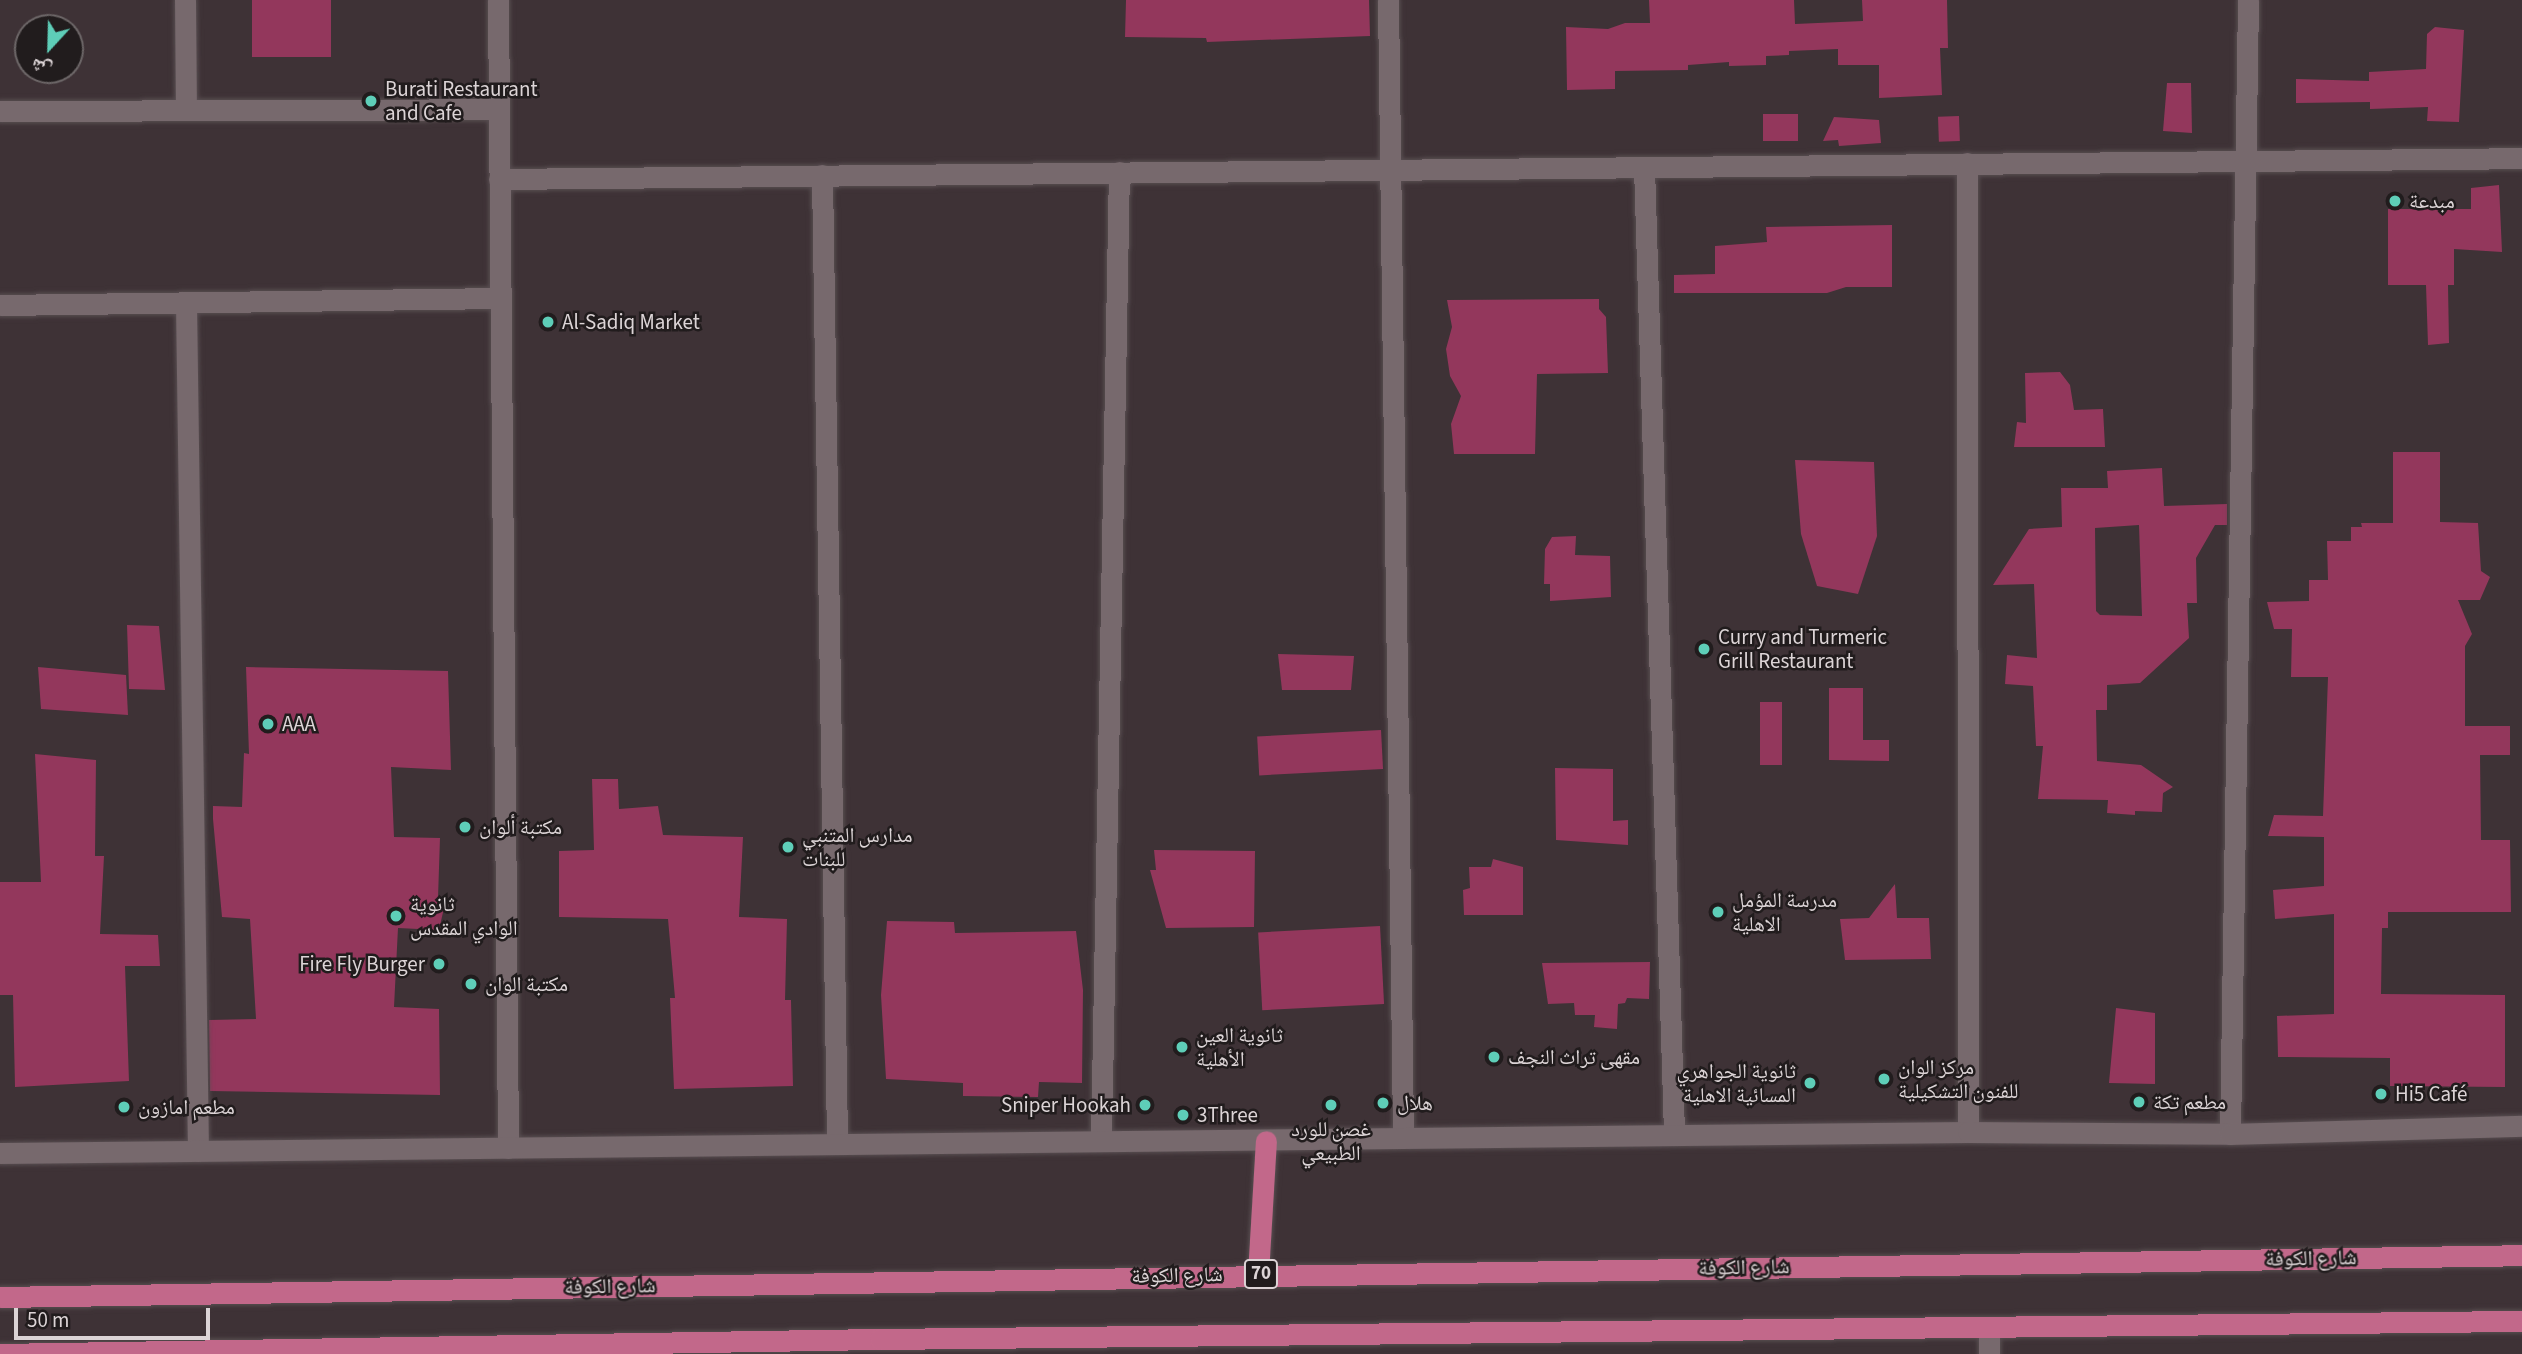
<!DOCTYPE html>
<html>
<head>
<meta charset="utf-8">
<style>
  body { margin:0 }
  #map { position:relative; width:2522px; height:1354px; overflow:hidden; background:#3e3236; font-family:"Source Sans 3","Noto Naskh Arabic",sans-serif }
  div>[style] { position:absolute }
  .building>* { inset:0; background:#93375c; transform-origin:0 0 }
  .roads { filter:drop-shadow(0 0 2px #584e51) drop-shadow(0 0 2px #584e51) }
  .minor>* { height:21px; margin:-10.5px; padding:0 10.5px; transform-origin:10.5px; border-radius:10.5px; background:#77696d }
  .tertiary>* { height:21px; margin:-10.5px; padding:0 10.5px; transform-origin:10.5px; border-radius:10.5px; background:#77696d }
  .trunk>* { height:21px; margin:-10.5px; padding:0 10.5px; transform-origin:10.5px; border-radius:10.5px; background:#c2688a }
  .dots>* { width:19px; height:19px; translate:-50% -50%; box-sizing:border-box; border:4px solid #211c1d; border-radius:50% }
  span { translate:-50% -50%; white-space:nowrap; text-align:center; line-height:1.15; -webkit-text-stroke:5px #211c1d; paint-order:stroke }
  .shield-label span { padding:2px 5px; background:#211c1d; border:2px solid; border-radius:5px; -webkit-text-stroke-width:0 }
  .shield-label { font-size:19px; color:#dcd4d6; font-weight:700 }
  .poi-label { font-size:21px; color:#dcd4d6 }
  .left { translate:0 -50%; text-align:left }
  .right { translate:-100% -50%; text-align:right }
  .street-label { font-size:21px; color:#dcd4d6 }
  .north { position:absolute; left:14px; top:14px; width:70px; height:70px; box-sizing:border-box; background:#211c1d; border:2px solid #6c6667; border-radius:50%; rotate:202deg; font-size:19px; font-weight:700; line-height:28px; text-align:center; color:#dcd4d6 }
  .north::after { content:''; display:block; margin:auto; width:24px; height:32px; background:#5eceb8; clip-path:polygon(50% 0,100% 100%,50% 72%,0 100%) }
  .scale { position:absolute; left:14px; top:1308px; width:196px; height:32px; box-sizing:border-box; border:4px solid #dcd4d6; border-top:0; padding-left:9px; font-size:21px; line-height:24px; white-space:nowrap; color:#dcd4d6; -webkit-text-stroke:5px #211c1d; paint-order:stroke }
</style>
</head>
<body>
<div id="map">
  <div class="building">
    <i style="left:252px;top:0;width:79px;height:57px"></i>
    <i style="clip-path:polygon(1126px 0,1369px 0,1370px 36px,1207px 42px,1206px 38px,1125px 37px)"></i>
    <i style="clip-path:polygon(1649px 0,1794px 0,1795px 24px,1863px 21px,1862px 0,1947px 0,1948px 48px,1940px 48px,1942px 95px,1879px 98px,1879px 65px,1838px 65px,1838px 49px,1789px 51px,1789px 55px,1766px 56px,1766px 65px,1729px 66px,1729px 62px,1688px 65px,1688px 70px,1615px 71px,1615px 89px,1567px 90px,1566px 27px,1608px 29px,1625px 23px,1650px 23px)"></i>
    <i style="clip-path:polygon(2435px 27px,2464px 30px,2459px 122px,2427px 121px,2428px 107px,2370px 109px,2370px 102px,2296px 103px,2296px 79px,2369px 81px,2369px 72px,2426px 69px,2427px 34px)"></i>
    <i style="clip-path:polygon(2167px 83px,2191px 83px,2192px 133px,2163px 131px)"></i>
    <i style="left:1798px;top:114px;width:27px;height:35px;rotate:90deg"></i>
    <i style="left:1959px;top:116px;width:25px;height:21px;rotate:88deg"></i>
    <i style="clip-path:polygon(1834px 117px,1879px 120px,1881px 143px,1839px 146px,1838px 140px,1823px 141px)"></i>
    <i style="clip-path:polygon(2499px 185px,2502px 252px,2454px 249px,2454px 285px,2448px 285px,2449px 343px,2428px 345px,2426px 285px,2388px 285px,2388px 209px,2471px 209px,2471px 188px)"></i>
    <i style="clip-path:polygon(1892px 225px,1892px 287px,1846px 287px,1827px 293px,1674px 293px,1674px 275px,1715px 274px,1715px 246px,1767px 242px,1766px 227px)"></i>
    <i style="clip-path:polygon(1599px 299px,1599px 309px,1606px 317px,1608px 373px,1537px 374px,1535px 454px,1454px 454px,1451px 424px,1461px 396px,1450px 376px,1446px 349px,1452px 327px,1447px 300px)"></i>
    <i style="clip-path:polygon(2060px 372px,2070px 385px,2074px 410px,2103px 409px,2105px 447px,2014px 447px,2017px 422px,2026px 423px,2025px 373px)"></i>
    <i style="clip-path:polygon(2393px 452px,2440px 452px,2440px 522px,2478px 523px,2481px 571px,2490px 577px,2480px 600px,2458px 600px,2472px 634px,2465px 646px,2465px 726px,2510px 726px,2510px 755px,2480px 755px,2481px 840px,2510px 840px,2511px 912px,2388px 912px,2388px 928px,2382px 928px,2381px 994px,2505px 995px,2505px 1087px,2390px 1086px,2390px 1058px,2278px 1057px,2277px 1016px,2334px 1014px,2334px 914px,2275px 919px,2273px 890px,2324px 886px,2324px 837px,2268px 836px,2274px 815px,2323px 816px,2328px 677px,2291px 677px,2292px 629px,2274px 629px,2267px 602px,2309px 601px,2309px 580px,2328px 580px,2327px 541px,2351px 541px,2351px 527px,2362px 527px,2361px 523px,2393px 523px)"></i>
    <i style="clip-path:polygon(1795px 460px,1874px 462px,1877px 536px,1858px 594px,1817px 586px,1801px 534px)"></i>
    <i style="clip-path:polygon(evenodd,2162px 468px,2164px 506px,2227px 504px,2227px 525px,2215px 525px,2196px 558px,2197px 603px,2187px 603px,2189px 638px,2140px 683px,2107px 685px,2107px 710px,2096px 710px,2097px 761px,2141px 765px,2173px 787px,2163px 793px,2162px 812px,2135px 811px,2135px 815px,2107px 813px,2108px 800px,2038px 799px,2043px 746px,2036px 746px,2033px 686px,2005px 684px,2007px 655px,2037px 658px,2034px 584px,1993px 585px,2029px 529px,2062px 527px,2061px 488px,2108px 488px,2107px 471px,2162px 468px,2139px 525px,2142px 616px,2100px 615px,2096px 611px,2095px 528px,2139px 525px)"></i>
    <i style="clip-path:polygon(1576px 536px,1575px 555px,1610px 556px,1611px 597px,1550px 601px,1550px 584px,1544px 584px,1545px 549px,1552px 537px)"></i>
    <i style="clip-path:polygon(127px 625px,159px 626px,165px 690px,129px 689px)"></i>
    <i style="clip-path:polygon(1278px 654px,1354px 656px,1351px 690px,1282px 690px)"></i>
    <i style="clip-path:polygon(38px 667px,126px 675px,128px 715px,41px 709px)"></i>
    <i style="clip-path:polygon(246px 667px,448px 671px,451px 770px,391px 767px,394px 837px,440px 838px,438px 898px,446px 899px,439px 930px,398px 928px,394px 1007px,439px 1009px,440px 1095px,210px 1091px,209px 1020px,256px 1019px,250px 919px,222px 917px,213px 819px,213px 806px,242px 807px,244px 753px,249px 754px)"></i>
    <i style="clip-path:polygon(1829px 688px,1863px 688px,1863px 740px,1889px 740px,1889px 761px,1829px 760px)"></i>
    <i style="left:1760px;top:702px;width:22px;height:63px"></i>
    <i style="left:1381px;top:730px;width:39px;height:124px;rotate:87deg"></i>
    <i style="clip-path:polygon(35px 754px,96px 760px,95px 856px,104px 856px,100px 934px,158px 935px,160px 966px,125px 966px,129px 1081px,15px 1087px,13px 995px,0 995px,0 882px,41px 882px)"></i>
    <i style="clip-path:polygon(1555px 768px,1613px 769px,1613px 821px,1628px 820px,1628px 845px,1556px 840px)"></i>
    <i style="clip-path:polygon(592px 779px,618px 779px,619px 809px,658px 806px,663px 835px,743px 837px,739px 917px,787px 919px,785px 1000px,791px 1000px,793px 1086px,674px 1089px,670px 998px,675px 998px,668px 919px,559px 917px,559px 851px,594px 850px)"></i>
    <i style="clip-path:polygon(1154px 850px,1255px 851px,1254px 927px,1166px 928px,1150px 870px,1156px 870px)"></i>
    <i style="clip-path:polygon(1493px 859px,1523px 867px,1523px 915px,1464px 915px,1463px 890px,1470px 888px,1469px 867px,1491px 867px)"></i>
    <i style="clip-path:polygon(1895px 884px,1897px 918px,1929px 918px,1931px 959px,1845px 960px,1840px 919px,1869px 918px)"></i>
    <i style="clip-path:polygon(887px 921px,954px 922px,955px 933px,1076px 931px,1083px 990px,1082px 1083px,1039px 1082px,1038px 1097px,963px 1096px,963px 1083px,886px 1079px,881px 995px)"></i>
    <i style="left:1380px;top:926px;width:78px;height:122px;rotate:87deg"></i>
    <i style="clip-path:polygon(1650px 962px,1649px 999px,1627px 998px,1625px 1003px,1618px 1004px,1617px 1029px,1594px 1027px,1595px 1015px,1575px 1015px,1574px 1003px,1548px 1004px,1542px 963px)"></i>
    <i style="clip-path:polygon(2116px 1008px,2155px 1013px,2155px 1084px,2109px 1083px)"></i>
  </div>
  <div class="roads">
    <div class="minor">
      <i style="left:185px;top:0;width:110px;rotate:89.5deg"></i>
      <i style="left:1388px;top:0;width:1138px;rotate:89.24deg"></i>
      <i style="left:0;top:111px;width:498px;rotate:-0.2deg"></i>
      <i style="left:1967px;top:163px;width:969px;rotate:89.94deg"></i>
      <i style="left:1644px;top:167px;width:968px;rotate:88.22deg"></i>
      <i style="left:822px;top:175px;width:969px;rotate:89.11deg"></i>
      <i style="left:499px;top:179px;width:2023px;rotate:-0.59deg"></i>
      <i style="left:186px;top:303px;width:848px;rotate:89.19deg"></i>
      <i style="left:0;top:305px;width:500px;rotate:-0.8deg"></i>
      <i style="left:2230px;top:1134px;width:1134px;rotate:-89.09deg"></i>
      <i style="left:1101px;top:1141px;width:969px;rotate:-88.94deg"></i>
      <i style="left:1989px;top:1329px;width:25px;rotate:90deg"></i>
    </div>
    <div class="tertiary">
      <i style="left:498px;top:0;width:1148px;rotate:89.5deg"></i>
      <i style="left:0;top:1153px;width:1968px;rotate:-0.61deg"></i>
      <i style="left:1968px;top:1132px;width:262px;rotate:0.4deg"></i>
      <i style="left:2230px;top:1134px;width:292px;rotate:-1.6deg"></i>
    </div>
    <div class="trunk">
      <i style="left:1258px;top:1274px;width:133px;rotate:-86.6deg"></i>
      <i style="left:0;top:1297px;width:2522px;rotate:-0.95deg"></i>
      <i style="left:0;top:1354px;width:880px;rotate:-0.98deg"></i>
      <i style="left:880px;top:1339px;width:1642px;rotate:-0.63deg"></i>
    </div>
  </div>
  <div class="dots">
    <i style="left:371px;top:101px;background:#5eceb8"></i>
    <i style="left:2395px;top:201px;background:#5eceb8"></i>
    <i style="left:548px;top:322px;background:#5eceb8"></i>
    <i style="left:1704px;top:649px;background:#5eceb8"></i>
    <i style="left:268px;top:724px;background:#5eceb8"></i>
    <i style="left:465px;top:827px;background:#5eceb8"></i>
    <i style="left:788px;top:847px;background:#5eceb8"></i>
    <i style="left:1718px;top:912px;background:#5eceb8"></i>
    <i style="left:396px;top:916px;background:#5eceb8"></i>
    <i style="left:439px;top:964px;background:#5eceb8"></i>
    <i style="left:471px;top:984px;background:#5eceb8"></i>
    <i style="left:1182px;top:1047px;background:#5eceb8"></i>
    <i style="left:1494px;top:1057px;background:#5eceb8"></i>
    <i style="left:1884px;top:1079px;background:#5eceb8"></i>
    <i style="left:1810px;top:1083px;background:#5eceb8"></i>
    <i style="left:2381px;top:1094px;background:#5eceb8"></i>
    <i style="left:2139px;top:1102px;background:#5eceb8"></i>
    <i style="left:1383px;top:1103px;background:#5eceb8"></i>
    <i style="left:1145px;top:1105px;background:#5eceb8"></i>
    <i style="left:1331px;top:1105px;background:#5eceb8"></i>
    <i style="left:124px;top:1107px;background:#5eceb8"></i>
    <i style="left:1183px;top:1115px;background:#5eceb8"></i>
  </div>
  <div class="shield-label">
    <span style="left:1261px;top:1274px">70</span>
  </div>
  <div class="poi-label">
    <span class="left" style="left:385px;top:101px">Burati Restaurant<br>and Cafe</span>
    <span class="left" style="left:2409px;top:201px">مبدعة</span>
    <span class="left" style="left:562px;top:322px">Al-Sadiq Market</span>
    <span class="left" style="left:1718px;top:649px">Curry and Turmeric<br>Grill Restaurant</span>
    <span class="left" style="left:282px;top:724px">AAA</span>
    <span class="left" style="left:479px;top:827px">مكتبة ألوان</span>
    <span class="left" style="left:802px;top:847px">مدارس المتنبي<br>للبنات</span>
    <span class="left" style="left:1732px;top:912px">مدرسة المؤمل<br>الاهلية</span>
    <span class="left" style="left:410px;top:916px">ثانوية<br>الوادي المقدس</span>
    <span class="right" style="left:425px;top:964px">Fire Fly Burger</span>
    <span class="left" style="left:485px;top:984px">مكتبة الوان</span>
    <span class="left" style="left:1196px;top:1047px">ثانوية العين<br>الأهلية</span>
    <span class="left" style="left:1508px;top:1057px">مقهى تراث النجف</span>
    <span class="left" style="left:1898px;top:1079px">مركز الوان<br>للفنون التشكيلية</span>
    <span class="right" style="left:1796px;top:1083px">ثانوية الجواهري<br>المسائية الاهلية</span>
    <span class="left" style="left:2395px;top:1094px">Hi5 Café</span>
    <span class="left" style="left:2153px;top:1102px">مطعم تكة</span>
    <span class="left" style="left:1397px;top:1103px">هلال</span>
    <span class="right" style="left:1131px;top:1105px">Sniper Hookah</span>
    <span class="left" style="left:138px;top:1107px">مطعم امازون</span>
    <span class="left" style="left:1197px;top:1115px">3Three</span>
    <span style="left:1331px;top:1141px">غصن للورد<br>الطبيعي</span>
  </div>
  <div class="street-label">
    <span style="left:2311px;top:1258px;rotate:-1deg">شارع الكوفة</span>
    <span style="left:1744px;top:1267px;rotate:-1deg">شارع الكوفة</span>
    <span style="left:1177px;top:1275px;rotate:-1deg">شارع الكوفة</span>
    <span style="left:610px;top:1286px;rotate:-1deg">شارع الكوفة</span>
  </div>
  <div class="north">ش</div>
  <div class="scale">50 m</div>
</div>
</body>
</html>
